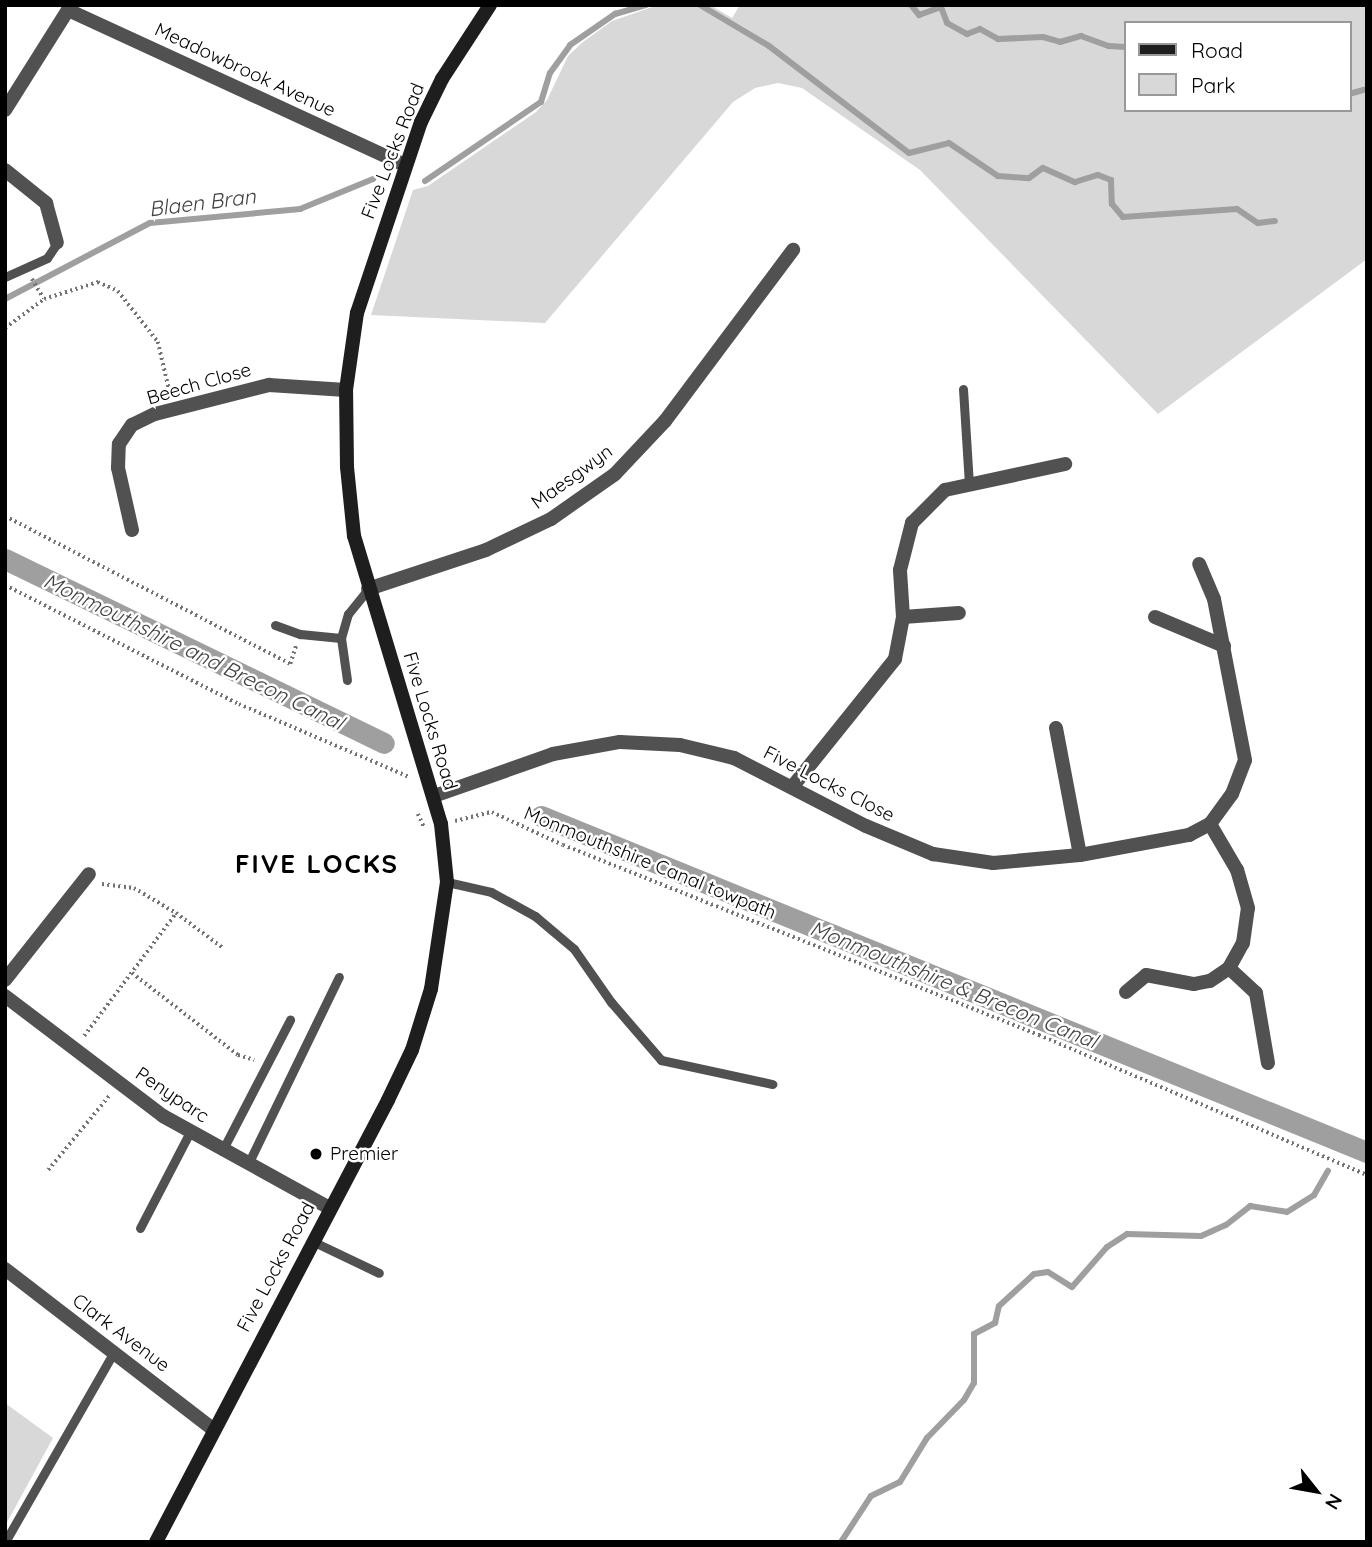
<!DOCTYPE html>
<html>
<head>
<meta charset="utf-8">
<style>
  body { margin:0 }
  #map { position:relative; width:1372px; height:1547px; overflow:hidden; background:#fff; font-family:Quicksand,sans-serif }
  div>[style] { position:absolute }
  .green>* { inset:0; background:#d8d8d8 }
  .stream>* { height:6px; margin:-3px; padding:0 3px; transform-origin:3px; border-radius:3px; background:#9f9f9f }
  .canal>* { height:21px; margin:-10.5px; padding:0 10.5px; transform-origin:10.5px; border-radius:10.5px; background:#9f9f9f }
  .path>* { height:3.5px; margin-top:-1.75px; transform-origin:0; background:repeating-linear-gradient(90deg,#737373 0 2px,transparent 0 5.5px) }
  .lane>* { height:9px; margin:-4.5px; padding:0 4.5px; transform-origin:4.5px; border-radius:4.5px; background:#515151 }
  .street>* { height:14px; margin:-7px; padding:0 7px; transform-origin:7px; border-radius:7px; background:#515151 }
  .secondary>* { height:14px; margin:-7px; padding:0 7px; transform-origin:7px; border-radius:7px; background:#1e1e1e }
  .dots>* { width:19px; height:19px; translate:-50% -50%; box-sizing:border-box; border:4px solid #fff; border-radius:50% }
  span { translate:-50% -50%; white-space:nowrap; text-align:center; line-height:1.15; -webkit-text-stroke:5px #fff; paint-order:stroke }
  .street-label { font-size:19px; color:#000 }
  .poi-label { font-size:19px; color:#000 }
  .left { translate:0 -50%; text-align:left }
  .water-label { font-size:21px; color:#404040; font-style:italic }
  .district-label { font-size:26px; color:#000; font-weight:700; letter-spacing:2px }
  .frame { position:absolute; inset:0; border:7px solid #000; pointer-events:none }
  .legend { position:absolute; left:1124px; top:21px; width:228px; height:91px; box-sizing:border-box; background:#fff; border:2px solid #999; margin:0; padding:9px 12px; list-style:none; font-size:21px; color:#000 }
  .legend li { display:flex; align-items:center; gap:14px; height:35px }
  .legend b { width:35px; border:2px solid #999 }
  .north { position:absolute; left:1281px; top:1456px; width:70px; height:70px; -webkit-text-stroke:5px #fff; paint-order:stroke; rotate:121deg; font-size:19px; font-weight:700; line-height:28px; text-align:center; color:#000 }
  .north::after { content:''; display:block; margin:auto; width:24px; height:32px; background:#000; clip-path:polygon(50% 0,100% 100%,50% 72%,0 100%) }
</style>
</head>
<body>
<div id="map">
  <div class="green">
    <i style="clip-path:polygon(evenodd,658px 5px,710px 5px,732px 18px,740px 5px,1367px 5px,1367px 259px,1158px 414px,920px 170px,802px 88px,778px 83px,755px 88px,733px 102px,545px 323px,371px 315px,413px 190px,428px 186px,536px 112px,547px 100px,568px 56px,583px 42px,612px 21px,658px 5px,1125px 23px,1349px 23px,1349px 110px,1125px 110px,1125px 23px)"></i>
    <i style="clip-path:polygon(5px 1403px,53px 1438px,5px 1526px)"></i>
  </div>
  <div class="stream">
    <i style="left:700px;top:5px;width:80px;rotate:30.7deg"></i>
    <i style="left:769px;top:46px;width:176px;rotate:37.4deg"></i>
    <i style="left:909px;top:153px;width:41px;rotate:-14deg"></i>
    <i style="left:949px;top:143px;width:59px;rotate:34deg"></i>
    <i style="left:998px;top:176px;width:31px;rotate:4deg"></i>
    <i style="left:1029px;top:178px;width:17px;rotate:-36deg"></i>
    <i style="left:1043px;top:168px;width:35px;rotate:24deg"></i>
    <i style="left:1075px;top:182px;width:24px;rotate:-17deg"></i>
    <i style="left:1098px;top:175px;width:14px;rotate:21deg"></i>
    <i style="left:1111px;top:180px;width:24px;rotate:88deg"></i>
    <i style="left:1112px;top:204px;width:17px;rotate:50deg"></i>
    <i style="left:1123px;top:217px;width:114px;rotate:-4deg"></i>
    <i style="left:1237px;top:209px;width:25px;rotate:34deg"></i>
    <i style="left:1258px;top:223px;width:17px;rotate:-7deg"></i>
    <i style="left:911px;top:5px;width:13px;rotate:51deg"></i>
    <i style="left:919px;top:15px;width:23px;rotate:-20deg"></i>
    <i style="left:941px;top:7px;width:17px;rotate:69deg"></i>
    <i style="left:947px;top:23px;width:23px;rotate:29deg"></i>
    <i style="left:967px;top:34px;width:14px;rotate:-21deg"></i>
    <i style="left:980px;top:29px;width:21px;rotate:29deg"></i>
    <i style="left:998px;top:39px;width:45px;rotate:-2.5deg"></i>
    <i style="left:1043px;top:37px;width:18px;rotate:16deg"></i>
    <i style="left:1060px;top:42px;width:22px;rotate:-16deg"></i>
    <i style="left:1081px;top:36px;width:30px;rotate:20deg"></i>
    <i style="left:1109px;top:46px;width:16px;rotate:4deg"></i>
    <i style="left:1349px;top:94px;width:19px;rotate:-16deg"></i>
    <i style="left:425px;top:181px;width:140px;rotate:-34.3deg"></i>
    <i style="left:541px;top:102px;width:30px;rotate:-73deg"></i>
    <i style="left:550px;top:73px;width:34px;rotate:-54deg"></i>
    <i style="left:570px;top:45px;width:55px;rotate:-34.6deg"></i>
    <i style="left:615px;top:14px;width:32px;rotate:-16deg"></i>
    <i style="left:5px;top:299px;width:164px;rotate:-27.7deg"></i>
    <i style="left:150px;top:223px;width:151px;rotate:-5.3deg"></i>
    <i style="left:300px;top:209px;width:79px;rotate:-22.3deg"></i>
    <i style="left:841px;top:1542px;width:55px;rotate:-56.9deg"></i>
    <i style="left:871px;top:1496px;width:32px;rotate:-26deg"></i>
    <i style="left:900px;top:1482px;width:52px;rotate:-58.5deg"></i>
    <i style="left:927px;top:1438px;width:53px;rotate:-45.8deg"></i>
    <i style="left:964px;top:1400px;width:20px;rotate:-60deg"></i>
    <i style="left:974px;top:1383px;width:49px;rotate:-90deg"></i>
    <i style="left:974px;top:1334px;width:24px;rotate:-28deg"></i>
    <i style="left:995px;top:1323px;width:17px;rotate:-77deg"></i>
    <i style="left:999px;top:1306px;width:47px;rotate:-42.4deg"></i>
    <i style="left:1034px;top:1274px;width:14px;rotate:-8deg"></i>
    <i style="left:1048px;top:1272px;width:28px;rotate:32deg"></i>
    <i style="left:1072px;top:1287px;width:53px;rotate:-48.8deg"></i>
    <i style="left:1107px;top:1247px;width:24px;rotate:-33deg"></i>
    <i style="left:1127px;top:1234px;width:74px;rotate:1.5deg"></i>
    <i style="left:1201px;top:1236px;width:27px;rotate:-24deg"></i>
    <i style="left:1226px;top:1225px;width:31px;rotate:-38deg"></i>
    <i style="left:1250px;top:1206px;width:37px;rotate:9deg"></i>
    <i style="left:1287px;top:1212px;width:32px;rotate:-32deg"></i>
    <i style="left:1314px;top:1195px;width:28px;rotate:-60deg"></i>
  </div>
  <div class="canal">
    <i style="left:5px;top:559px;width:421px;rotate:25.9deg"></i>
    <i style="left:541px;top:816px;width:892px;rotate:22.14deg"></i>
  </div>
  <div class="path">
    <i style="left:32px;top:279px;width:23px;rotate:59deg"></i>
    <i style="left:44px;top:299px;width:57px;rotate:-17.5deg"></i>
    <i style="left:98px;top:282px;width:22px;rotate:24deg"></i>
    <i style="left:118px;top:291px;width:65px;rotate:51.9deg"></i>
    <i style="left:158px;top:342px;width:52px;rotate:76.8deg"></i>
    <i style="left:5px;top:328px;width:49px;rotate:-36.6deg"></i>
    <i style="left:5px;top:516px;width:321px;rotate:27.4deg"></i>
    <i style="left:290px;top:664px;width:20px;rotate:-72deg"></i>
    <i style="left:5px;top:585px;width:263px;rotate:27deg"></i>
    <i style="left:239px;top:704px;width:185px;rotate:23.2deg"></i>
    <i style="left:418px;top:814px;width:14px;rotate:65deg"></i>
    <i style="left:455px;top:821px;width:38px;rotate:-14deg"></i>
    <i style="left:492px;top:812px;width:78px;rotate:24.9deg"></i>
    <i style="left:563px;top:845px;width:513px;rotate:21.76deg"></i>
    <i style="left:1039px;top:1035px;width:357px;rotate:23.1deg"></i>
    <i style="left:102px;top:884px;width:32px;rotate:7deg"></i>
    <i style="left:134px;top:888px;width:49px;rotate:30.8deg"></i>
    <i style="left:132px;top:973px;width:134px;rotate:37.7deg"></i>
    <i style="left:238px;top:1055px;width:17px;rotate:17deg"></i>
    <i style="left:84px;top:1036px;width:154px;rotate:-53.2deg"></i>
    <i style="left:176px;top:913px;width:59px;rotate:36.7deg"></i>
    <i style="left:48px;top:1170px;width:96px;rotate:-50.5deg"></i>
  </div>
  <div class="lane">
    <i style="left:5px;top:277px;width:46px;rotate:-24.3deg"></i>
    <i style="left:47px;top:258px;width:18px;rotate:-56deg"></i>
    <i style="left:963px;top:389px;width:95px;rotate:86.4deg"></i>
    <i style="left:275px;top:625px;width:27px;rotate:20deg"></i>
    <i style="left:300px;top:634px;width:41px;rotate:5.6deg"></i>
    <i style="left:347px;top:680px;width:42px;rotate:-98.1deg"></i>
    <i style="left:341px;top:638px;width:25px;rotate:-74deg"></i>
    <i style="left:348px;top:614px;width:32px;rotate:-51deg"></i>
    <i style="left:447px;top:882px;width:45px;rotate:12.8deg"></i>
    <i style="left:491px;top:892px;width:50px;rotate:28.6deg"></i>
    <i style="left:535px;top:916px;width:51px;rotate:40.2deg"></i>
    <i style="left:574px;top:949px;width:65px;rotate:55.1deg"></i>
    <i style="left:611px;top:1002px;width:77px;rotate:49.2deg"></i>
    <i style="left:661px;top:1060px;width:114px;rotate:12.2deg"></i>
    <i style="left:222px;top:1151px;width:148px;rotate:-62.6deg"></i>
    <i style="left:248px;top:1164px;width:208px;rotate:-64.1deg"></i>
    <i style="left:140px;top:1228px;width:108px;rotate:-62.5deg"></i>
    <i style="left:312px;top:1241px;width:74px;rotate:25.5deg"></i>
    <i style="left:5px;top:1542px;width:219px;rotate:-60.2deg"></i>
  </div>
  <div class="street">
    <i style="left:68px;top:10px;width:371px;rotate:24.7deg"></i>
    <i style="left:5px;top:110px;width:124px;rotate:-57.8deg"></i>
    <i style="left:5px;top:170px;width:53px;rotate:38.8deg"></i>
    <i style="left:46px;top:203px;width:41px;rotate:74.6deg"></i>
    <i style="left:132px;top:530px;width:64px;rotate:-102.7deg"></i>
    <i style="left:118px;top:468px;width:24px;rotate:-88deg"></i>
    <i style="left:119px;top:444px;width:23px;rotate:-56deg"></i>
    <i style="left:132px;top:425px;width:25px;rotate:-26deg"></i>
    <i style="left:155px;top:414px;width:118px;rotate:-14.3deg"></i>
    <i style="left:269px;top:385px;width:77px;rotate:3.7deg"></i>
    <i style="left:368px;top:589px;width:124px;rotate:-18.3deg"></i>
    <i style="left:486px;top:550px;width:72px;rotate:-25.5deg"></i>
    <i style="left:551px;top:519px;width:78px;rotate:-35.1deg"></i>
    <i style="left:615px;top:474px;width:73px;rotate:-46.7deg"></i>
    <i style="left:665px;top:421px;width:214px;rotate:-53.2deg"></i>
    <i style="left:903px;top:617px;width:56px;rotate:-4.1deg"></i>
    <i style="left:1155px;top:617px;width:75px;rotate:22.8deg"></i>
    <i style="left:1056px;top:728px;width:129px;rotate:79.3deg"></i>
    <i style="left:793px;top:786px;width:163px;rotate:-51.2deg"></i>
    <i style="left:895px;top:659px;width:43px;rotate:-79.2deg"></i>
    <i style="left:903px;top:617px;width:47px;rotate:-93.7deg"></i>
    <i style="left:900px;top:570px;width:49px;rotate:-75.7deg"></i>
    <i style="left:912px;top:523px;width:47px;rotate:-45deg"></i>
    <i style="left:945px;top:490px;width:123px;rotate:-12.2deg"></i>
    <i style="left:434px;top:796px;width:126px;rotate:-19.4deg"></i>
    <i style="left:553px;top:754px;width:68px;rotate:-10.2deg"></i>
    <i style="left:620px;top:742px;width:60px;rotate:2.9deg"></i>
    <i style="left:680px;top:745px;width:56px;rotate:13.5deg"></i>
    <i style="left:734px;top:758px;width:148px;rotate:27.3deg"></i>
    <i style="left:866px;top:826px;width:73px;rotate:22.7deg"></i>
    <i style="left:933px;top:854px;width:61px;rotate:8.5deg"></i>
    <i style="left:993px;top:863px;width:87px;rotate:-5.3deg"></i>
    <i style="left:1080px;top:855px;width:111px;rotate:-10.4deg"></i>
    <i style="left:1189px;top:835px;width:24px;rotate:-28deg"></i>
    <i style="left:1210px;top:824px;width:37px;rotate:-54deg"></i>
    <i style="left:1232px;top:794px;width:36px;rotate:-69deg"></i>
    <i style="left:1245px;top:760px;width:164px;rotate:-100.9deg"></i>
    <i style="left:1214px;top:599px;width:38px;rotate:-113deg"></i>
    <i style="left:1229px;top:968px;width:37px;rotate:43deg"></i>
    <i style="left:1256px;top:993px;width:71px;rotate:80.3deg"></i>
    <i style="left:5px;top:980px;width:135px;rotate:-51.6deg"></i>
    <i style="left:1126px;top:992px;width:26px;rotate:-40deg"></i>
    <i style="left:1146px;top:975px;width:49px;rotate:10.6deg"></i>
    <i style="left:1194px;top:984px;width:16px;rotate:-11deg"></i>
    <i style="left:1210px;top:981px;width:23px;rotate:-34deg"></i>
    <i style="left:1229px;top:968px;width:29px;rotate:-61deg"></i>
    <i style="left:1243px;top:943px;width:35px;rotate:-82deg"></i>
    <i style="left:1248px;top:908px;width:40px;rotate:-106deg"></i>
    <i style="left:1237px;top:870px;width:53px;rotate:-120.4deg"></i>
    <i style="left:5px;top:996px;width:198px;rotate:37.2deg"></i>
    <i style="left:163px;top:1116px;width:191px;rotate:28.9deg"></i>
    <i style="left:5px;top:1269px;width:262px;rotate:37.6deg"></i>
  </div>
  <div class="secondary">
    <i style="left:156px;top:1542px;width:499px;rotate:-62.3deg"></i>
    <i style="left:388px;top:1100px;width:55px;rotate:-64.4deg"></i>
    <i style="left:412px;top:1050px;width:64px;rotate:-72.7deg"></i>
    <i style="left:431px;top:989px;width:108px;rotate:-81.5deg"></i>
    <i style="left:447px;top:882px;width:58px;rotate:-95.9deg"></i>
    <i style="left:441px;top:824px;width:301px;rotate:-106.8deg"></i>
    <i style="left:354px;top:536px;width:69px;rotate:-95.8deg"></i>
    <i style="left:347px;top:467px;width:77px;rotate:-90.7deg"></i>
    <i style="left:346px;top:390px;width:78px;rotate:-81.9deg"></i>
    <i style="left:357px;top:313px;width:201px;rotate:-71.5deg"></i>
    <i style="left:421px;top:122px;width:48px;rotate:-64deg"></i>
    <i style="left:442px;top:79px;width:88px;rotate:-57deg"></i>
  </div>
  <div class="dots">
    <i style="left:316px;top:1154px;background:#000"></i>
  </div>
  <div class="street-label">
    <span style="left:245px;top:70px;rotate:25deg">Meadowbrook Avenue</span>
    <span style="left:393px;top:151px;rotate:-69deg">Five Locks Road</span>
    <span style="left:199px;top:384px;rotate:-16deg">Beech Close</span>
    <span style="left:572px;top:477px;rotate:-36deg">Maesgwyn</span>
    <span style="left:430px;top:721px;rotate:73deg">Five Locks Road</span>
    <span style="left:829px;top:784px;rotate:27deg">Five Locks Close</span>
    <span style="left:650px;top:863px;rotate:22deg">Monmouthshire Canal towpath</span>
    <span style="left:172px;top:1095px;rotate:34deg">Penyparc</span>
    <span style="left:276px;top:1267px;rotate:-62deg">Five Locks Road</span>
    <span style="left:121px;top:1333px;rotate:37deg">Clark Avenue</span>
  </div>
  <div class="poi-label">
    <span class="left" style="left:330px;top:1154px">Premier</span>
  </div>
  <div class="water-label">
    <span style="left:202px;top:202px;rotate:-7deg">Blaen Bran</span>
    <span style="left:194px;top:651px;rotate:26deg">Monmouthshire and Brecon Canal</span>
    <span style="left:954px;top:984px;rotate:22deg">Monmouthshire &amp; Brecon Canal</span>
  </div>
  <div class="district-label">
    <span style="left:317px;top:864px">FIVE LOCKS</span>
  </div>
  <div class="frame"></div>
  <ul class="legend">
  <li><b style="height:9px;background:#1e1e1e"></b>Road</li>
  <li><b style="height:19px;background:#d8d8d8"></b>Park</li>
  </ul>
  <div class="north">N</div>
</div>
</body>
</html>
